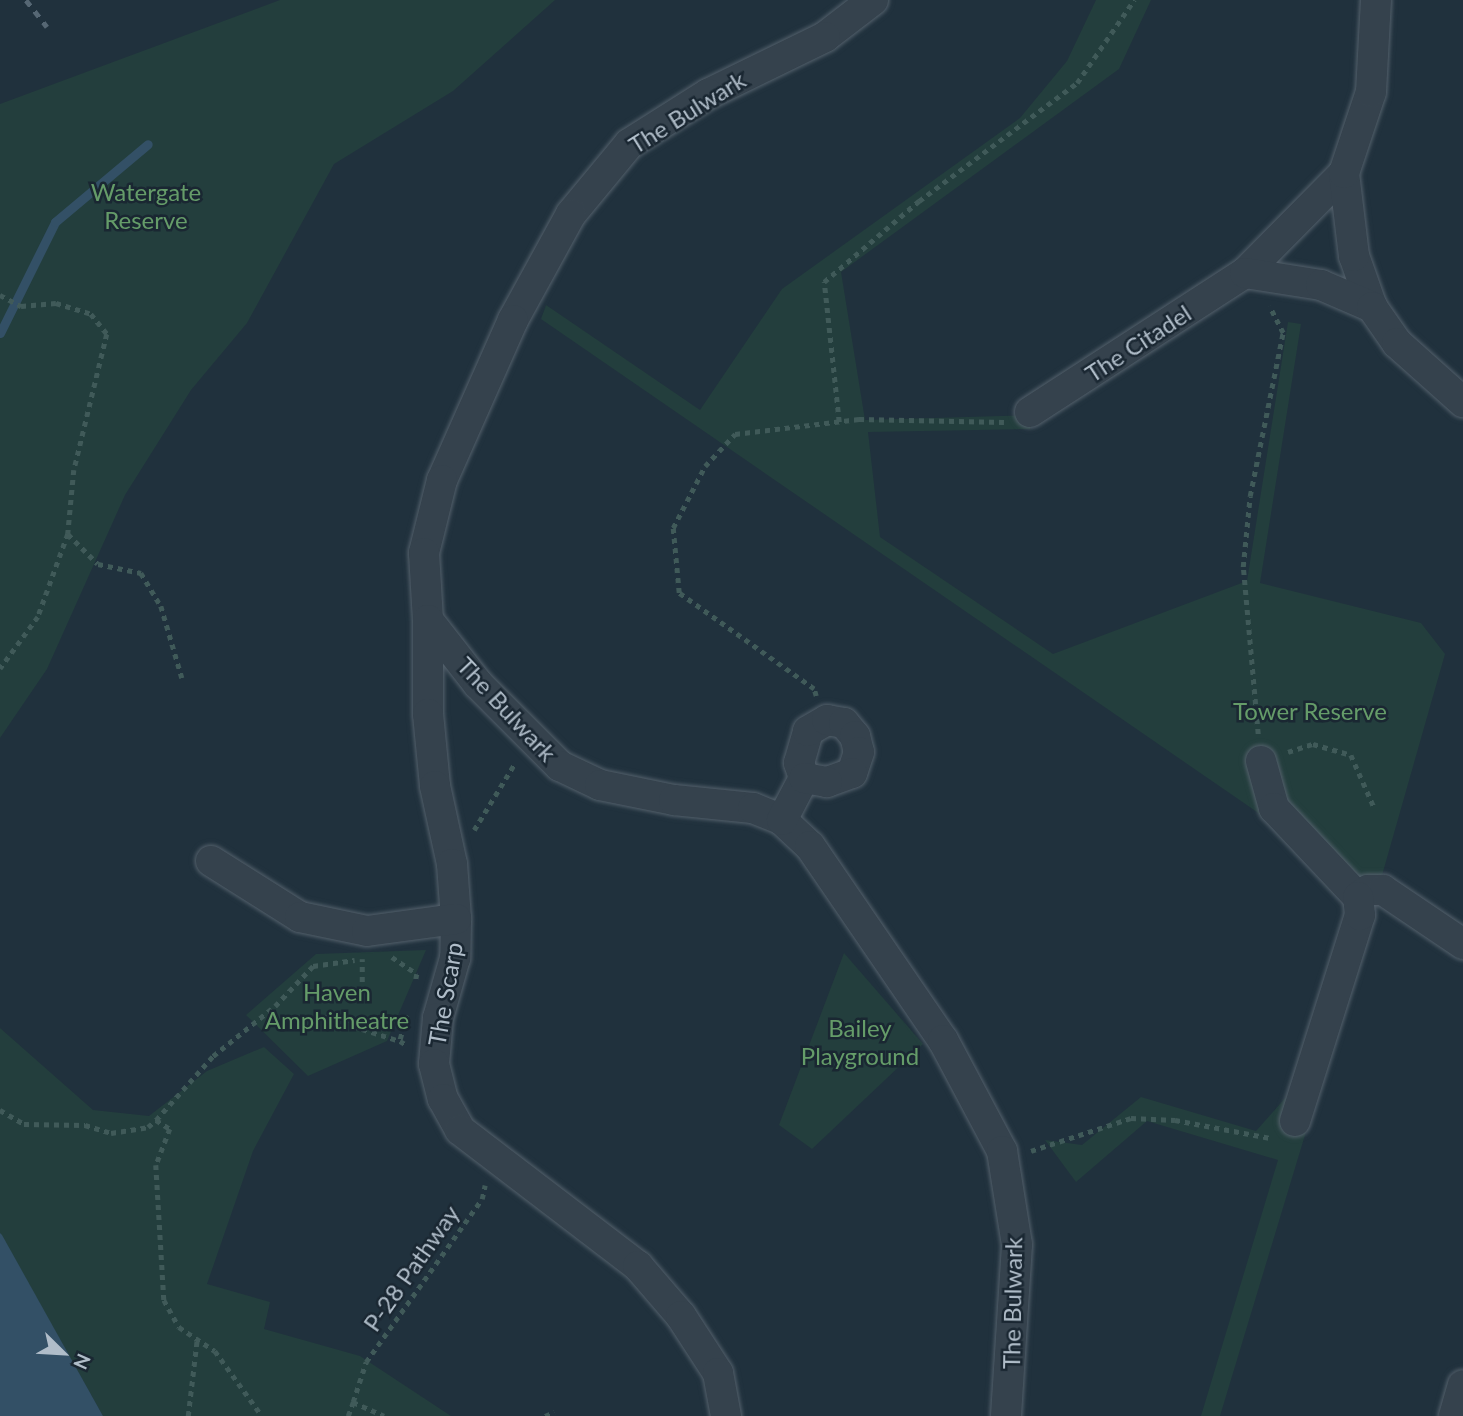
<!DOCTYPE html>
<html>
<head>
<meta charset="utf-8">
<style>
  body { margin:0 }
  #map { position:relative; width:1463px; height:1416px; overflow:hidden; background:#20313d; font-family:Lato,sans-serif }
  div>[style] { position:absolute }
  .green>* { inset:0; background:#233e3d }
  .water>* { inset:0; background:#335066 }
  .stream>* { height:9px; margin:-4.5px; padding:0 4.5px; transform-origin:4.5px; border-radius:4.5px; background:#335066 }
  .path>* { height:4.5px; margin-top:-2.25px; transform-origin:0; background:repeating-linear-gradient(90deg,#405a59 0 5px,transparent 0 10px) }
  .roads { filter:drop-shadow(0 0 2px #53606b) drop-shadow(0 0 2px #53606b) }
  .minor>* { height:30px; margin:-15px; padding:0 15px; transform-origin:15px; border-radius:15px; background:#35424d }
  .rail>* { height:5px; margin-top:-2.5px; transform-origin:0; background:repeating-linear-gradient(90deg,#566774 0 7px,transparent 0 14px) }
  span { translate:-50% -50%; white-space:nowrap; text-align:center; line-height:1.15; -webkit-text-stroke:5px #1a2732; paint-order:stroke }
  .street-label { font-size:24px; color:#b0bdc9 }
  .park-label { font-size:24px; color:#659c69 }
  .north { position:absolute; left:28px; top:1318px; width:70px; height:70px; -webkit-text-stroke:5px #1a2732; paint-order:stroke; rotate:114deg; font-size:19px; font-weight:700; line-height:28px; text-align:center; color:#b0bdc9 }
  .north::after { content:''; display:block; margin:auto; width:24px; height:32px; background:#b0bdc9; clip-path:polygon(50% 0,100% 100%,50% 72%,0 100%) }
</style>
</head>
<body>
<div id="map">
  <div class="green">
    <i style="clip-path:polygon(280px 0,555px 0,453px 91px,334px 164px,247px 323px,191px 390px,125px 495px,47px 669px,0 738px,0 104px)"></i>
    <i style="clip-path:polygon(1096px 0,1151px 0,1119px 69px,841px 272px,865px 420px,1031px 415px,1030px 429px,868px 432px,880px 537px,1053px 654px,1247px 581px,1288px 322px,1301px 324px,1260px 583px,1421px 623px,1445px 654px,1373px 907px,1355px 910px,1257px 812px,541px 319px,546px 305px,700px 410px,782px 289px,1020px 118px,1067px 61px)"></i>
    <i style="clip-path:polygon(426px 950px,387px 1041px,308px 1076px,246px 1015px,316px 954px)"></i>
    <i style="clip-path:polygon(844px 953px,923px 1044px,812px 1149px,779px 1125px)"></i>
    <i style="clip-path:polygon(0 1028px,93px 1110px,149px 1116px,207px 1071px,264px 1047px,294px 1074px,253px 1151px,207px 1284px,270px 1302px,264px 1329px,360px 1356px,451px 1416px,103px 1416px,0 1233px)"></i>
    <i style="clip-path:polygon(1303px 1078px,1321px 1082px,1220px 1416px,1201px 1416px,1278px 1160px,1147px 1121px,1076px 1182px,1045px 1140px,1082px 1145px,1141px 1097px,1256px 1131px)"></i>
  </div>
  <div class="water">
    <i style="clip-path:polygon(0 1233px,2px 1235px,103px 1416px,0 1416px)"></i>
  </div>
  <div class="stream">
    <i style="left:0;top:333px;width:124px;rotate:-63.6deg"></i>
    <i style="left:55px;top:222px;width:121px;rotate:-40deg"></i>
  </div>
  <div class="path">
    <i style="left:0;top:295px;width:24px;rotate:28deg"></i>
    <i style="left:21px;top:306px;width:35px;rotate:-5deg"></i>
    <i style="left:56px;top:303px;width:37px;rotate:17deg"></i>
    <i style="left:91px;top:314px;width:26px;rotate:51deg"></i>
    <i style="left:107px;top:334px;width:140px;rotate:103.6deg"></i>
    <i style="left:74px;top:470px;width:64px;rotate:95.4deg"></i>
    <i style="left:68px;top:534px;width:88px;rotate:109.9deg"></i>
    <i style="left:38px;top:617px;width:64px;rotate:126.2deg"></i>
    <i style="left:839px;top:422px;width:141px;rotate:-96.1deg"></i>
    <i style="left:824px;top:282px;width:125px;rotate:-40.5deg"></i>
    <i style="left:919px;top:201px;width:197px;rotate:-36.8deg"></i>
    <i style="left:1077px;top:83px;width:101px;rotate:-55.5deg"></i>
    <i style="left:68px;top:534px;width:42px;rotate:45deg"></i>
    <i style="left:98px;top:564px;width:44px;rotate:11.8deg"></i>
    <i style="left:141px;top:573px;width:39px;rotate:59deg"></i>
    <i style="left:161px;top:606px;width:75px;rotate:73.7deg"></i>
    <i style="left:816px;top:696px;width:7px;rotate:-106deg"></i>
    <i style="left:814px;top:689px;width:166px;rotate:-144.6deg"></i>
    <i style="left:679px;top:593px;width:65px;rotate:-95.3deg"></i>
    <i style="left:673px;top:528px;width:70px;rotate:-62.7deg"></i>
    <i style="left:705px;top:466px;width:44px;rotate:-46.8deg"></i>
    <i style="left:735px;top:434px;width:125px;rotate:-6.9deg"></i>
    <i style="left:859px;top:419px;width:145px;rotate:1.2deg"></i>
    <i style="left:1258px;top:734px;width:168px;rotate:-95.1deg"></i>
    <i style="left:1243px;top:567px;width:71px;rotate:-84.4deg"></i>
    <i style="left:1250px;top:496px;width:166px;rotate:-78.6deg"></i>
    <i style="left:1283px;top:333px;width:30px;rotate:-117deg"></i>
    <i style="left:1288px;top:752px;width:26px;rotate:-18deg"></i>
    <i style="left:1313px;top:744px;width:40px;rotate:16deg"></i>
    <i style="left:1351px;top:755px;width:57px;rotate:66.1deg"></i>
    <i style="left:474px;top:830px;width:79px;rotate:-58.5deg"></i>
    <i style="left:392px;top:957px;width:30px;rotate:34deg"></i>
    <i style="left:417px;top:974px;width:5px;rotate:101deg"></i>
    <i style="left:362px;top:992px;width:33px;rotate:-90deg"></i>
    <i style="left:407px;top:1015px;width:27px;rotate:105deg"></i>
    <i style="left:400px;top:1041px;width:9px;rotate:32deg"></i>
    <i style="left:324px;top:1017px;width:80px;rotate:17.5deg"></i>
    <i style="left:0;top:1110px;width:28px;rotate:30deg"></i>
    <i style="left:24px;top:1124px;width:61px;rotate:0.9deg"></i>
    <i style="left:85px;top:1125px;width:27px;rotate:17deg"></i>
    <i style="left:111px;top:1133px;width:37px;rotate:-9deg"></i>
    <i style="left:148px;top:1127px;width:11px;rotate:-41deg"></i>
    <i style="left:156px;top:1120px;width:17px;rotate:33deg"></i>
    <i style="left:170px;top:1129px;width:39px;rotate:111deg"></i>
    <i style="left:156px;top:1165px;width:135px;rotate:86.6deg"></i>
    <i style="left:164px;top:1300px;width:31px;rotate:61deg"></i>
    <i style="left:179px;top:1327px;width:43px;rotate:33.7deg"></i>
    <i style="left:215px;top:1351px;width:80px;rotate:54.1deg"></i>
    <i style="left:156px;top:1120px;width:86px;rotate:-48.3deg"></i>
    <i style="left:213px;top:1056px;width:80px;rotate:-38.9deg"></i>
    <i style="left:275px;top:1006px;width:55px;rotate:-46.5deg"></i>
    <i style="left:313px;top:966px;width:42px;rotate:-8.1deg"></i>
    <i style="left:1031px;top:1151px;width:105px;rotate:-18.3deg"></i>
    <i style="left:1131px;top:1118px;width:44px;rotate:2.6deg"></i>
    <i style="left:1175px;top:1120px;width:97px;rotate:10.7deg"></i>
    <i style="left:353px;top:1402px;width:42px;rotate:-72deg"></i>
    <i style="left:366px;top:1362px;width:200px;rotate:-54.6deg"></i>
    <i style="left:482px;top:1199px;width:14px;rotate:-78deg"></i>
    <i style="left:188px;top:1416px;width:78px;rotate:-83.3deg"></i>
    <i style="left:348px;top:1416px;width:15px;rotate:-70deg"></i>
    <i style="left:353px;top:1402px;width:34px;rotate:24deg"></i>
    <i style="left:545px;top:1416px;width:10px;rotate:-24deg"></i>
  </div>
  <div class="roads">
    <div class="minor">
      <i style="left:873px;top:0;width:61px;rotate:142.4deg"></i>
      <i style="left:825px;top:37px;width:130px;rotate:154deg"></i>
      <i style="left:708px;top:94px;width:93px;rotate:147.7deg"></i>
      <i style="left:629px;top:144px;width:91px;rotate:129.6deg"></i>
      <i style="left:571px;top:214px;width:121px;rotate:118.7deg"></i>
      <i style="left:513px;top:320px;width:175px;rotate:113.9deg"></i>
      <i style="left:442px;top:480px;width:75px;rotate:103.9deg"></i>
      <i style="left:424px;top:553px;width:67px;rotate:86.6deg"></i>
      <i style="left:428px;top:620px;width:81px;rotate:52deg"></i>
      <i style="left:478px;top:684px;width:116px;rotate:45deg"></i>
      <i style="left:560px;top:766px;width:44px;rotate:25.4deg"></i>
      <i style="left:600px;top:785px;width:76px;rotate:11.5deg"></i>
      <i style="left:674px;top:800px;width:79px;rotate:5.8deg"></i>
      <i style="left:753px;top:808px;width:31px;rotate:22deg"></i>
      <i style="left:782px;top:820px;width:38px;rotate:43deg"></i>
      <i style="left:810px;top:846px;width:235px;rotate:55.6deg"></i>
      <i style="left:943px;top:1040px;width:126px;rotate:62deg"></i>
      <i style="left:1002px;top:1151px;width:95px;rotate:80.9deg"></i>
      <i style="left:1017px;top:1245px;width:171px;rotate:93.7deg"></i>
      <i style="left:1245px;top:273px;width:141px;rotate:-45.3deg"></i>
      <i style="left:1372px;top:307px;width:54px;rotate:-109.4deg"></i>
      <i style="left:1354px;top:256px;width:84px;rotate:-96.9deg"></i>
      <i style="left:1344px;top:173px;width:85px;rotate:-71.6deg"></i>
      <i style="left:1371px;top:92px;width:92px;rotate:-86.9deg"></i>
      <i style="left:1030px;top:412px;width:256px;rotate:-32.9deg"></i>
      <i style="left:1245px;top:273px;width:77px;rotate:9deg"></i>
      <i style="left:1321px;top:285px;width:56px;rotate:23.3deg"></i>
      <i style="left:1372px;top:307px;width:44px;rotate:55.2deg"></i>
      <i style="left:1397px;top:343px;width:89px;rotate:41.8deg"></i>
      <i style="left:428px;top:620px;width:94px;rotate:90deg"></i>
      <i style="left:428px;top:714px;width:72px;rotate:84.4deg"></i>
      <i style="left:435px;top:786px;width:80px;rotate:77.7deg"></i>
      <i style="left:452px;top:864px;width:55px;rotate:85.8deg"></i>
      <i style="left:456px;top:919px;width:39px;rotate:91deg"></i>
      <i style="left:455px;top:958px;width:62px;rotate:105.8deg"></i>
      <i style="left:438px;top:1018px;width:46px;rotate:95deg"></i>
      <i style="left:434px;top:1064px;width:36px;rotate:76deg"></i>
      <i style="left:443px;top:1099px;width:35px;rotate:61deg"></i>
      <i style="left:460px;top:1130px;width:224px;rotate:37.4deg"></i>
      <i style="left:638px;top:1266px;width:66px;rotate:49.3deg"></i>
      <i style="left:681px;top:1316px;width:68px;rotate:57deg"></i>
      <i style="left:718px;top:1373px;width:44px;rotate:79.5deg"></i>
      <i style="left:1261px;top:761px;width:49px;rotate:74.5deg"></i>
      <i style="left:1274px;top:808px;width:122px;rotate:46.7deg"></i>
      <i style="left:1358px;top:897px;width:12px;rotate:-35deg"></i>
      <i style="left:1368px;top:890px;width:15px"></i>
      <i style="left:1383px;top:890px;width:97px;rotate:34deg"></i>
      <i style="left:782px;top:820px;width:47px;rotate:-62.4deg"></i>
      <i style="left:804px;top:778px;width:16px;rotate:-108deg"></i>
      <i style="left:799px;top:763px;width:33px;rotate:-74deg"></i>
      <i style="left:808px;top:731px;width:22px;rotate:-30deg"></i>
      <i style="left:827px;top:720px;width:17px;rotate:10deg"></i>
      <i style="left:844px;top:723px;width:17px;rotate:50deg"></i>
      <i style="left:855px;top:736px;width:16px;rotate:76deg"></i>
      <i style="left:859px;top:752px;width:22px;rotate:108deg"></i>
      <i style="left:852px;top:773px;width:27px;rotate:160deg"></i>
      <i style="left:827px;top:782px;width:23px;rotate:-170deg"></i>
      <i style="left:211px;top:861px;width:105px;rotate:32.2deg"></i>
      <i style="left:300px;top:917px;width:68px;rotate:11.8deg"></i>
      <i style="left:367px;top:931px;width:90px;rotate:-7.7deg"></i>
      <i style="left:1295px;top:1121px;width:216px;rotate:-72.5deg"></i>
      <i style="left:1360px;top:915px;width:18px;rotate:-96deg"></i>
      <i style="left:1454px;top:1416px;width:32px;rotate:-74deg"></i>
    </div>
  </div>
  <div class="rail">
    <i style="left:26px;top:0;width:34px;rotate:52deg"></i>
  </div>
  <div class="street-label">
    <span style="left:687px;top:112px;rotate:-32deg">The Bulwark</span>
    <span style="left:1138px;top:343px;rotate:-33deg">The Citadel</span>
    <span style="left:507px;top:709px;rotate:47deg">The Bulwark</span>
    <span style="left:445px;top:994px;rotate:-80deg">The Scarp</span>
    <span style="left:411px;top:1268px;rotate:-55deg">P-28 Pathway</span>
    <span style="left:1012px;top:1303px;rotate:-89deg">The Bulwark</span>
  </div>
  <div class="park-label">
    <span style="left:146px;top:206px">Watergate<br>Reserve</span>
    <span style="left:1310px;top:711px">Tower Reserve</span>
    <span style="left:337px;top:1006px">Haven<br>Amphitheatre</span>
    <span style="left:860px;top:1042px">Bailey<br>Playground</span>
  </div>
  <div class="north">N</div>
</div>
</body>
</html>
